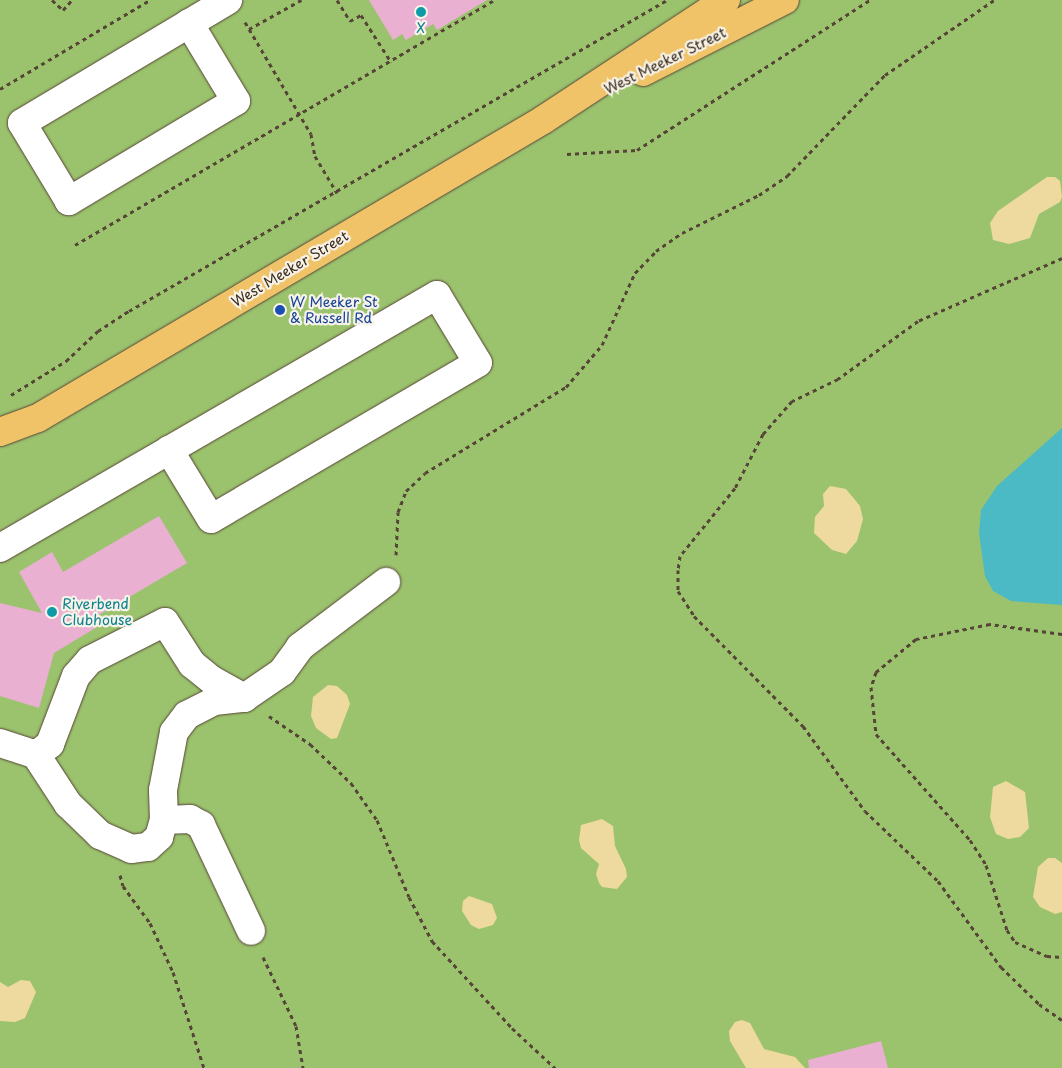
<!DOCTYPE html>
<html>
<head>
<meta charset="utf-8">
<style>
  body { margin:0 }
  #map { position:relative; width:1062px; height:1068px; overflow:hidden; background:#f1e0c2; font-family:"Playpen Sans",sans-serif }
  div>[style] { position:absolute }
  .green>* { inset:0; background:#9bc26d; transform-origin:0 0 }
  .sand>* { inset:0; background:#eeda9e }
  .water>* { inset:0; background:#4cbac5 }
  .building>* { inset:0; background:#e9b0d1 }
  .path>* { height:3px; margin-top:-1.5px; transform-origin:0; background:repeating-linear-gradient(90deg,#564537 0 4px,transparent 0 8px) }
  .roads { filter:drop-shadow(0 0 1px #564537) drop-shadow(0 0 1px #564537) }
  .minor>* { height:28px; margin:-14px; padding:0 14px; transform-origin:14px; border-radius:14px; background:#fff }
  .major>* { height:28px; margin:-14px; padding:0 14px; transform-origin:14px; border-radius:14px; background:#f1c369 }
  .dots>* { width:14px; height:14px; translate:-50% -50%; box-sizing:border-box; border:2px solid #f7f3e8; border-radius:50% }
  span { translate:-50% -50%; white-space:nowrap; text-align:center; line-height:1.15; -webkit-text-stroke:4.5px #f7f3e8; paint-order:stroke }
  .culture-label { font-size:14px; color:#0d838f }
  .left { translate:0 -50%; text-align:left }
  .street-label { font-size:14px; color:#3b2a1e }
  .transit-label { font-size:14px; color:#164399 }
</style>
</head>
<body>
<div id="map">
  <div class="green">
    <i style="left:0;top:0;width:1062px;height:1068px"></i>
  </div>
  <div class="sand">
    <i style="clip-path:polygon(1047px 177px,1055px 177px,1060px 181px,1062px 197px,1060px 202px,1039px 214px,1030px 238px,1009px 244px,993px 240px,990px 223px,998px 211px)"></i>
    <i style="clip-path:polygon(830px 486px,846px 489px,860px 506px,863px 519px,857px 541px,846px 554px,832px 550px,814px 533px,815px 517px,824px 506px,823px 494px)"></i>
    <i style="clip-path:polygon(328px 685px,337px 686px,347px 695px,350px 704px,337px 738px,331px 739px,316px 728px,311px 716px,313px 697px)"></i>
    <i style="clip-path:polygon(1006px 781px,1025px 792px,1029px 828px,1020px 837px,1008px 839px,996px 834px,990px 817px,993px 787px)"></i>
    <i style="clip-path:polygon(602px 819px,613px 826px,615px 846px,626px 869px,627px 877px,617px 889px,602px 887px,599px 883px,596px 874px,599px 864px,581px 848px,579px 840px,581px 825px)"></i>
    <i style="clip-path:polygon(1048px 858px,1055px 858px,1062px 863px,1062px 912px,1055px 914px,1040px 907px,1033px 897px,1038px 867px)"></i>
    <i style="clip-path:polygon(469px 896px,492px 904px,497px 918px,493px 925px,479px 929px,471px 925px,462px 911px,463px 901px)"></i>
    <i style="clip-path:polygon(21px 980px,30px 981px,36px 992px,25px 1018px,15px 1022px,0 1021px,0 982px,8px 987px)"></i>
    <i style="clip-path:polygon(742px 1020px,750px 1023px,764px 1049px,795px 1057px,805px 1068px,746px 1068px,730px 1041px,729px 1031px,735px 1022px)"></i>
  </div>
  <div class="water">
    <i style="clip-path:polygon(1062px 428px,1062px 605px,1011px 601px,993px 591px,985px 576px,979px 533px,981px 510px,997px 486px)"></i>
  </div>
  <div class="building">
    <i style="clip-path:polygon(369px 0,487px 0,437px 30px,433px 24px,406px 40px,402px 34px,393px 40px)"></i>
    <i style="clip-path:polygon(159px 516px,187px 563px,92px 619px,97px 627px,54px 653px,39px 708px,0 696px,0 603px,42px 613px,19px 572px,52px 552px,63px 572px)"></i>
    <i style="clip-path:polygon(881px 1041px,888px 1068px,809px 1068px,808px 1060px)"></i>
  </div>
  <div class="path">
    <i style="left:52px;top:0;width:15px;rotate:42deg"></i>
    <i style="left:63px;top:10px;width:13px;rotate:-48deg"></i>
    <i style="left:337px;top:0;width:25px;rotate:58deg"></i>
    <i style="left:350px;top:21px;width:13px;rotate:-29deg"></i>
    <i style="left:361px;top:15px;width:56px;rotate:57.4deg"></i>
    <i style="left:245px;top:22px;width:130px;rotate:59.5deg"></i>
    <i style="left:311px;top:134px;width:22px;rotate:80deg"></i>
    <i style="left:315px;top:156px;width:43px;rotate:59.3deg"></i>
    <i style="left:249px;top:29px;width:60px;rotate:-29.1deg"></i>
    <i style="left:0;top:89px;width:174px;rotate:-30.7deg"></i>
    <i style="left:567px;top:154px;width:70px;rotate:-3.3deg"></i>
    <i style="left:637px;top:150px;width:277px;rotate:-32.8deg"></i>
    <i style="left:75px;top:245px;width:485px;rotate:-30.3deg"></i>
    <i style="left:1062px;top:258px;width:157px;rotate:156.4deg"></i>
    <i style="left:918px;top:321px;width:99px;rotate:144.1deg"></i>
    <i style="left:838px;top:379px;width:51px;rotate:154.4deg"></i>
    <i style="left:792px;top:401px;width:44px;rotate:131.3deg"></i>
    <i style="left:763px;top:434px;width:61px;rotate:117.4deg"></i>
    <i style="left:735px;top:488px;width:87px;rotate:129deg"></i>
    <i style="left:680px;top:556px;width:14px;rotate:98deg"></i>
    <i style="left:678px;top:570px;width:21px;rotate:90deg"></i>
    <i style="left:678px;top:591px;width:30px;rotate:57deg"></i>
    <i style="left:694px;top:616px;width:155px;rotate:45.3deg"></i>
    <i style="left:803px;top:726px;width:105px;rotate:53.9deg"></i>
    <i style="left:865px;top:811px;width:101px;rotate:43.8deg"></i>
    <i style="left:938px;top:881px;width:107px;rotate:53.8deg"></i>
    <i style="left:1001px;top:967px;width:53px;rotate:44.2deg"></i>
    <i style="left:1039px;top:1004px;width:28px;rotate:35deg"></i>
    <i style="left:11px;top:395px;width:65px;rotate:-31.7deg"></i>
    <i style="left:66px;top:361px;width:44px;rotate:-43.2deg"></i>
    <i style="left:98px;top:331px;width:37px;rotate:-33deg"></i>
    <i style="left:129px;top:311px;width:621px;rotate:-30.03deg"></i>
    <i style="left:396px;top:555px;width:43px;rotate:-87.3deg"></i>
    <i style="left:398px;top:512px;width:22px;rotate:-69deg"></i>
    <i style="left:406px;top:491px;width:26px;rotate:-43deg"></i>
    <i style="left:425px;top:473px;width:165px;rotate:-31.4deg"></i>
    <i style="left:566px;top:387px;width:55px;rotate:-49.4deg"></i>
    <i style="left:602px;top:345px;width:79px;rotate:-65.4deg"></i>
    <i style="left:635px;top:273px;width:30px;rotate:-46deg"></i>
    <i style="left:656px;top:251px;width:32px;rotate:-35deg"></i>
    <i style="left:682px;top:233px;width:86px;rotate:-26.3deg"></i>
    <i style="left:759px;top:195px;width:34px;rotate:-34deg"></i>
    <i style="left:787px;top:176px;width:141px;rotate:-45.9deg"></i>
    <i style="left:885px;top:75px;width:132px;rotate:-34.5deg"></i>
    <i style="left:1062px;top:634px;width:73px;rotate:-172.1deg"></i>
    <i style="left:990px;top:624px;width:76px;rotate:168.5deg"></i>
    <i style="left:916px;top:639px;width:52px;rotate:140.5deg"></i>
    <i style="left:876px;top:672px;width:16px;rotate:108deg"></i>
    <i style="left:871px;top:687px;width:47px;rotate:83.9deg"></i>
    <i style="left:876px;top:734px;width:142px;rotate:48.4deg"></i>
    <i style="left:970px;top:840px;width:30px;rotate:57deg"></i>
    <i style="left:986px;top:865px;width:68px;rotate:72.1deg"></i>
    <i style="left:1007px;top:930px;width:14px;rotate:56deg"></i>
    <i style="left:1015px;top:942px;width:35px;rotate:24deg"></i>
    <i style="left:1047px;top:956px;width:15px;rotate:4deg"></i>
    <i style="left:269px;top:716px;width:50px;rotate:34.3deg"></i>
    <i style="left:310px;top:744px;width:57px;rotate:43.6deg"></i>
    <i style="left:351px;top:783px;width:45px;rotate:54.9deg"></i>
    <i style="left:377px;top:820px;width:83px;rotate:67.4deg"></i>
    <i style="left:409px;top:897px;width:50px;rotate:62.4deg"></i>
    <i style="left:432px;top:941px;width:118px;rotate:47.4deg"></i>
    <i style="left:512px;top:1028px;width:59px;rotate:42.9deg"></i>
    <i style="left:120px;top:875px;width:11px;rotate:75deg"></i>
    <i style="left:123px;top:886px;width:46px;rotate:53.9deg"></i>
    <i style="left:150px;top:923px;width:54px;rotate:64.9deg"></i>
    <i style="left:173px;top:972px;width:101px;rotate:72.1deg"></i>
    <i style="left:263px;top:957px;width:76px;rotate:64.4deg"></i>
    <i style="left:296px;top:1026px;width:43px;rotate:80.5deg"></i>
  </div>
  <div class="roads">
    <div class="minor">
      <i style="left:189px;top:23px;width:91px;rotate:58.9deg"></i>
      <i style="left:236px;top:101px;width:195px;rotate:149.1deg"></i>
      <i style="left:69px;top:201px;width:91px;rotate:-121.1deg"></i>
      <i style="left:22px;top:123px;width:240px;rotate:-30.8deg"></i>
      <i style="left:0;top:548px;width:505px;rotate:-30.07deg"></i>
      <i style="left:437px;top:295px;width:79px;rotate:58.9deg"></i>
      <i style="left:478px;top:363px;width:309px;rotate:149.7deg"></i>
      <i style="left:211px;top:519px;width:81px;rotate:-121.3deg"></i>
      <i style="left:0;top:743px;width:38px;rotate:18deg"></i>
      <i style="left:36px;top:755px;width:18px;rotate:-38deg"></i>
      <i style="left:50px;top:744px;width:73px;rotate:-69.1deg"></i>
      <i style="left:76px;top:676px;width:21px;rotate:-49deg"></i>
      <i style="left:90px;top:660px;width:84px;rotate:-26.9deg"></i>
      <i style="left:165px;top:622px;width:50px;rotate:57.3deg"></i>
      <i style="left:192px;top:664px;width:26px;rotate:39deg"></i>
      <i style="left:212px;top:680px;width:37px;rotate:29deg"></i>
      <i style="left:36px;top:755px;width:59px;rotate:56.9deg"></i>
      <i style="left:68px;top:804px;width:45px;rotate:44.1deg"></i>
      <i style="left:100px;top:835px;width:34px;rotate:24deg"></i>
      <i style="left:131px;top:849px;width:17px;rotate:-7deg"></i>
      <i style="left:148px;top:847px;width:15px;rotate:-42deg"></i>
      <i style="left:159px;top:837px;width:18px;rotate:-74deg"></i>
      <i style="left:164px;top:820px;width:30px;rotate:-92deg"></i>
      <i style="left:163px;top:790px;width:59px;rotate:-79.3deg"></i>
      <i style="left:174px;top:732px;width:21px;rotate:-53deg"></i>
      <i style="left:187px;top:715px;width:30px;rotate:-27deg"></i>
      <i style="left:214px;top:701px;width:30px;rotate:-6deg"></i>
      <i style="left:244px;top:698px;width:46px;rotate:-34.4deg"></i>
      <i style="left:282px;top:672px;width:31px;rotate:-54deg"></i>
      <i style="left:300px;top:647px;width:108px;rotate:-37.1deg"></i>
      <i style="left:164px;top:820px;width:26px;rotate:-2deg"></i>
      <i style="left:190px;top:819px;width:13px;rotate:29deg"></i>
      <i style="left:201px;top:825px;width:117px;rotate:64.7deg"></i>
    </div>
    <div class="major">
      <i style="left:643px;top:72px;width:159px;rotate:-26.9deg"></i>
      <i style="left:0;top:432px;width:40px;rotate:-20.2deg"></i>
      <i style="left:38px;top:418px;width:586px;rotate:-30.54deg"></i>
      <i style="left:543px;top:120px;width:219px;rotate:-33.3deg"></i>
    </div>
  </div>
  <div class="dots">
    <i style="left:421px;top:12px;background:#0f9aa8"></i>
    <i style="left:280px;top:310px;background:#1a4fb4"></i>
    <i style="left:52px;top:612px;background:#0f9aa8"></i>
  </div>
  <div class="culture-label">
    <span style="left:421px;top:28px">X</span>
    <span class="left" style="left:62px;top:612px">Riverbend<br>Clubhouse</span>
  </div>
  <div class="street-label">
    <span style="left:665px;top:61px;rotate:-26deg">West Meeker Street</span>
    <span style="left:290px;top:269px;rotate:-31deg">West Meeker Street</span>
  </div>
  <div class="transit-label">
    <span class="left" style="left:290px;top:310px">W Meeker St<br>&amp; Russell Rd</span>
  </div>
</div>
</body>
</html>
